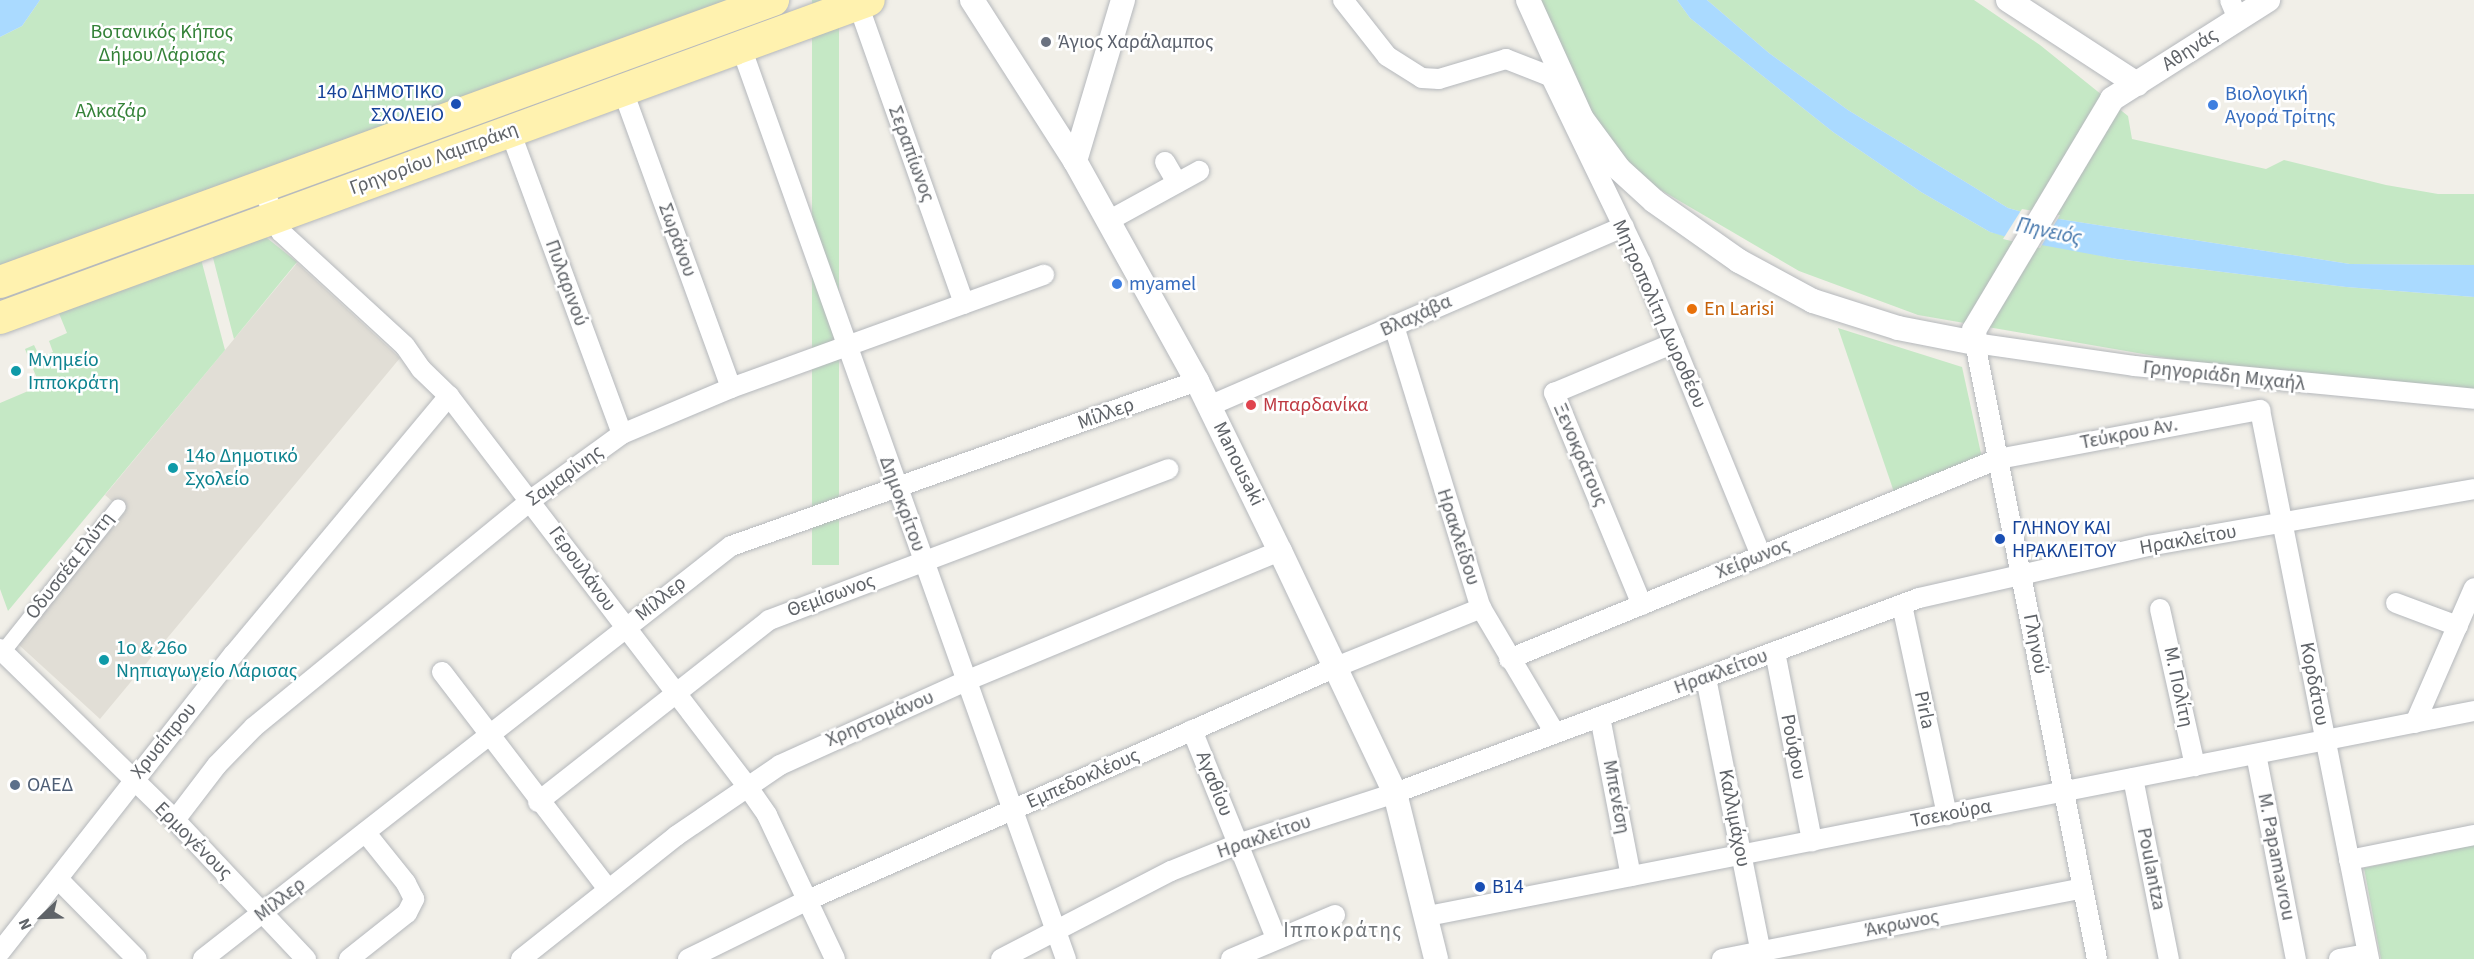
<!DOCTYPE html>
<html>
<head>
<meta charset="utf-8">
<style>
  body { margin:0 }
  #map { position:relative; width:2474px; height:959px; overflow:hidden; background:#f1efe8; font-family:"Source Sans 3",sans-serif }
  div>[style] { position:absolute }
  .education>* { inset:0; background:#e1ded6 }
  .green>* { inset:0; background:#c5e8c5; transform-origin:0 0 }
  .water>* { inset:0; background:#aadaff }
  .pier>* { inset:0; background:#f1efe8 }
  .roads { filter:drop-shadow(0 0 2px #b5b8bc) drop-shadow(0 0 2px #b5b8bc) }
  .pedestrian>* { height:15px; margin:-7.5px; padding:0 7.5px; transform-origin:7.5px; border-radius:7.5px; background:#fff }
  .minor>* { height:20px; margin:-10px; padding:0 10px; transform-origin:10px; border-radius:10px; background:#fff }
  .tertiary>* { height:24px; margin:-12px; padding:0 12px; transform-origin:12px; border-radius:12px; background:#fff }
  .primary>* { height:32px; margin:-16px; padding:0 16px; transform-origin:16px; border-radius:16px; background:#fff2af }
  .dots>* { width:16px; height:16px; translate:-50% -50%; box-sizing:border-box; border:3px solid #fff; border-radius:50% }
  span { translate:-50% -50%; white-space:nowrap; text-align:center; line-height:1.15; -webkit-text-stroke:5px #fff; paint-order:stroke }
  .park-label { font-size:20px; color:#348238 }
  .worship-label { font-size:20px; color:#5b616d }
  .left { translate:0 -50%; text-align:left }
  .street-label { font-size:20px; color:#5f6368 }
  .transit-label { font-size:20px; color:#164399 }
  .right { translate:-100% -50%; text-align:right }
  .shop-label { font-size:20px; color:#366cbe }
  .food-label { font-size:20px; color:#c56008 }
  .culture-label { font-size:20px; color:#0d838f }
  .health-label { font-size:20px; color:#be3a42 }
  .service-label { font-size:20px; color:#4e5e75 }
  .water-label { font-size:21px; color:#4174aa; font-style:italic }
  .neighbourhood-label { font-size:21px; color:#70757a; letter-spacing:1.5px }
  .north { position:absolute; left:12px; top:887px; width:60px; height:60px; -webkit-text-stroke:4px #fff; paint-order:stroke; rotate:247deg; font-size:16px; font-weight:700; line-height:24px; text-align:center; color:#5f6368 }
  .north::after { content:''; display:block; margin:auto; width:21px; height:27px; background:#5f6368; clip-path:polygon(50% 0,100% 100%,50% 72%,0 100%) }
</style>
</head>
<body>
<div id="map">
  <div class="education">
    <i style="clip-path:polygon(297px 263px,400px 358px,100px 719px,18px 644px,125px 512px,105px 495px)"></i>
  </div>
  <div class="green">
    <i style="clip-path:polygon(40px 0,734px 0,0 269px,0 37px,22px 26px)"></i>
    <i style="left:812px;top:0;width:27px;height:565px"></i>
    <i style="clip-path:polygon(1539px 0,1677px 0,1690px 18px,1833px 132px,1921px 192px,1990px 232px,2117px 259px,2346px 287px,2474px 297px,2474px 391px,2201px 364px,1918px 315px,1799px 271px,1654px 186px,1612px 146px,1599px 130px)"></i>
    <i style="clip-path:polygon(1707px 0,1974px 0,2040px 45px,2128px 116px,2132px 139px,2266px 169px,2284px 160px,2386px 185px,2438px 194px,2474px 194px,2474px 265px,2350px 264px,2033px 215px,2008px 208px,1848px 110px,1769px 53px)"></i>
    <i style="left:232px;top:211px;width:9px;height:247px;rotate:69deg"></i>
    <i style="clip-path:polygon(262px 234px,297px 262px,234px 339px,212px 254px)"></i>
    <i style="clip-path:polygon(201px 259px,225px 350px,8px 611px,0 589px,0 403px,40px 386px,25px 349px,34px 345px,40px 357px,53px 352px,49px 341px,67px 333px,58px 311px)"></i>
    <i style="clip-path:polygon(1838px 328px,1962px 367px,1982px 458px,1895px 495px)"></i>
    <i style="clip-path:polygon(2474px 845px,2474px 959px,2381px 959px,2364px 868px)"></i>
  </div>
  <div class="water">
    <i style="clip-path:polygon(0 0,40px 0,22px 26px,0 37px)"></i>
    <i style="clip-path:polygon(1677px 0,1707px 0,1769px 53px,1848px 110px,2008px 208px,2033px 215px,2350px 264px,2474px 265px,2474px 297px,2346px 287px,2117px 259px,2020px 241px,1990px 232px,1921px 192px,1833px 132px,1690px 18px)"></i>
  </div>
  <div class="pier">
    <i style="clip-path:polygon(2022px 209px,2060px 215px,2040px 248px,2003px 239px)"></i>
  </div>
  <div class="roads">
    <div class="pedestrian">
      <i style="left:2px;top:652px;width:186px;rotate:-51.5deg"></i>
    </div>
    <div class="minor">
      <i style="left:1343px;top:0;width:71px;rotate:51.8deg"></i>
      <i style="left:1387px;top:56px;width:41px;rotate:32.2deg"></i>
      <i style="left:1422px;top:78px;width:17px;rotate:3deg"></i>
      <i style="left:1439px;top:79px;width:70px;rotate:-16.6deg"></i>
      <i style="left:1506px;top:59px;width:58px;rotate:21.3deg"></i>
      <i style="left:2230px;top:0;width:21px;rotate:67deg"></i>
      <i style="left:858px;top:4px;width:318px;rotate:70.5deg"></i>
      <i style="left:741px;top:47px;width:968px;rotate:70.39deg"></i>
      <i style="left:1550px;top:75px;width:209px;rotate:64.2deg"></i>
      <i style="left:1641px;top:263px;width:317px;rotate:67.7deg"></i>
      <i style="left:623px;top:91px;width:316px;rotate:70deg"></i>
      <i style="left:510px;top:131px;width:323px;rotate:69.7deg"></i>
      <i style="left:1165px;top:162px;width:24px;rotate:60deg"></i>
      <i style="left:262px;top:186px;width:50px;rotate:67.6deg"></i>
      <i style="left:281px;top:232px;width:168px;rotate:42.6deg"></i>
      <i style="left:405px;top:346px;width:28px;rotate:55deg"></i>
      <i style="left:421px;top:369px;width:39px;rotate:44deg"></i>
      <i style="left:449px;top:396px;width:491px;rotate:52.6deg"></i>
      <i style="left:747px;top:786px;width:35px;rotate:55deg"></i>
      <i style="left:767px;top:815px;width:159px;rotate:64.7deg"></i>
      <i style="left:1108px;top:221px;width:104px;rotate:-28.8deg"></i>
      <i style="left:1394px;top:326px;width:295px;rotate:72.9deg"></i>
      <i style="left:1481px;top:608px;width:145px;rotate:59.4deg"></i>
      <i style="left:1209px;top:406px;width:452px;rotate:-23.4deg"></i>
      <i style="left:2396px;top:603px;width:66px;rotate:20.4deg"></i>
      <i style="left:1642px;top:605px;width:230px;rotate:-112.5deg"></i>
      <i style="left:1554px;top:393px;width:130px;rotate:-22.6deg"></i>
      <i style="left:1902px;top:605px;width:215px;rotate:77.9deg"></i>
      <i style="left:2160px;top:609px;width:161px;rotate:77.4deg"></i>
      <i style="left:0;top:649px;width:245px;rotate:44.3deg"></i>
      <i style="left:175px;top:820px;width:191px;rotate:46.7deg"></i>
      <i style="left:1775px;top:652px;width:193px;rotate:78.9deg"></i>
      <i style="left:1509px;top:659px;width:528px;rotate:-22.24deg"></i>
      <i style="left:1998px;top:459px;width:267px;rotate:-10.6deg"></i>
      <i style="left:2260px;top:410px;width:560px;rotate:78.77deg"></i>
      <i style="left:442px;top:672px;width:273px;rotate:52.6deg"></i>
      <i style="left:1706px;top:678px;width:287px;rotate:78.7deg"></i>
      <i style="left:1600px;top:717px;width:162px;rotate:79deg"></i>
      <i style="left:2415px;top:723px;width:147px;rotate:-66.4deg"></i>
      <i style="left:1192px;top:730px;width:224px;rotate:68deg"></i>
      <i style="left:2256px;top:754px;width:209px;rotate:79deg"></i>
      <i style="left:2133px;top:778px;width:185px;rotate:78.8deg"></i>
      <i style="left:538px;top:802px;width:294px;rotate:-38.2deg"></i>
      <i style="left:769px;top:620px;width:427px;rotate:-20.7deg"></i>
      <i style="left:175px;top:820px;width:69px;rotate:-52.6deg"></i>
      <i style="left:217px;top:765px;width:53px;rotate:-45.8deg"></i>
      <i style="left:254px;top:727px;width:358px;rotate:-39.3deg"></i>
      <i style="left:531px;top:500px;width:112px;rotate:-36deg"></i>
      <i style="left:622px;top:434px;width:118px;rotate:-22.9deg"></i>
      <i style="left:731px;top:388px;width:333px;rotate:-19.9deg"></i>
      <i style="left:2349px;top:860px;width:127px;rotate:-11.3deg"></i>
      <i style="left:58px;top:879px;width:112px;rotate:45.4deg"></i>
      <i style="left:1428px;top:916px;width:1066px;rotate:-11.09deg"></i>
      <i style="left:0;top:952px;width:379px;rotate:-51.9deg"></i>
      <i style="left:234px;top:654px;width:336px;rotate:-50.2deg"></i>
      <i style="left:203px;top:959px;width:670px;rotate:-38.03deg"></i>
      <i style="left:731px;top:546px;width:494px;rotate:-19.5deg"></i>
      <i style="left:349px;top:959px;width:74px;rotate:-38.4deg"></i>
      <i style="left:407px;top:913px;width:16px;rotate:-63deg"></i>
      <i style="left:414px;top:899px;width:18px;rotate:-117deg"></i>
      <i style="left:406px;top:883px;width:65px;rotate:-128.8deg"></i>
      <i style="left:521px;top:959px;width:198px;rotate:-38.4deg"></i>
      <i style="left:676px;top:836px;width:126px;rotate:-34.3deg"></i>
      <i style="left:780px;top:765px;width:204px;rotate:-24.3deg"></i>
      <i style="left:966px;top:681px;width:340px;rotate:-22.5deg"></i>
      <i style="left:688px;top:959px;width:134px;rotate:-26.2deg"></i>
      <i style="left:808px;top:900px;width:577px;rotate:-23.81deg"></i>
      <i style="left:1336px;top:667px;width:157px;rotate:-22.1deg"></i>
      <i style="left:1001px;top:959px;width:191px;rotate:-27.4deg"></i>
      <i style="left:1171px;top:871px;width:72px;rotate:-21.9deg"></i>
      <i style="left:1238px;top:844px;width:165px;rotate:-18deg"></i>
      <i style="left:1395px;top:793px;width:559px;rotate:-20.41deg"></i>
      <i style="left:1919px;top:598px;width:235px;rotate:-12.8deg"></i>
      <i style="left:2148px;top:546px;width:331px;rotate:-9.9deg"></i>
      <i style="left:1231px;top:959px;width:113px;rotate:-22.9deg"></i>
      <i style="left:1722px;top:959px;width:368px;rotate:-11.1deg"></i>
      <i style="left:2097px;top:959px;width:628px;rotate:-101.2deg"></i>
      <i style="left:1975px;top:343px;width:161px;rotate:8.2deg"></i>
      <i style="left:2134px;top:366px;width:342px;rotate:5.5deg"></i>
      <i style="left:2339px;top:959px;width:28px;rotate:-10deg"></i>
    </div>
    <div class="tertiary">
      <i style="left:972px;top:0;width:191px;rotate:57.4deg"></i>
      <i style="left:1075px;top:161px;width:252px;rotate:61deg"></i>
      <i style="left:1197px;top:381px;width:189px;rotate:64deg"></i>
      <i style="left:1280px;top:551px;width:268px;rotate:64.6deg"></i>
      <i style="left:1395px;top:793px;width:171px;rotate:76.1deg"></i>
      <i style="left:1528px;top:0;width:131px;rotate:65.6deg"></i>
      <i style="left:1582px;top:119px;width:62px;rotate:53.5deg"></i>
      <i style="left:1619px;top:169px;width:47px;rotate:42.4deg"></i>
      <i style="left:1654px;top:201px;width:104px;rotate:35.2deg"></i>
      <i style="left:1739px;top:261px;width:84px;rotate:28.4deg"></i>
      <i style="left:1813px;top:301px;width:89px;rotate:17.6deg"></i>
      <i style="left:1898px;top:328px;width:78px;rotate:11deg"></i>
      <i style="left:1975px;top:343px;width:13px;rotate:-94deg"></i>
      <i style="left:1974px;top:330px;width:269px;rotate:-59.1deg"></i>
      <i style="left:2112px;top:99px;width:185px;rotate:-32.4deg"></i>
      <i style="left:2008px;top:0;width:154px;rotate:33.1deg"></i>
      <i style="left:1075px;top:161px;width:168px;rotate:-73.4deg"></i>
    </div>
    <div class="primary">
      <i style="left:0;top:282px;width:823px;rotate:-20.04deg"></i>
      <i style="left:0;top:318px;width:925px;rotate:-20.1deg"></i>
    </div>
  </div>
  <div class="dots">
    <i style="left:1046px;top:42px;background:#6b7280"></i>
    <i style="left:456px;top:104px;background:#1a4fb4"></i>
    <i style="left:2213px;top:105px;background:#3f7fe0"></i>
    <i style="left:1117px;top:284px;background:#3f7fe0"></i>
    <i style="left:1692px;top:309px;background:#e8710a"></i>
    <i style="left:16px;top:371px;background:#0f9aa8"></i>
    <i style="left:1251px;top:405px;background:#e0444e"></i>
    <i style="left:173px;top:468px;background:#0f9aa8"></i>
    <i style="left:2000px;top:539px;background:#1a4fb4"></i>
    <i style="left:104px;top:660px;background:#0f9aa8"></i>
    <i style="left:15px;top:785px;background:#5c6f8a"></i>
    <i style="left:1480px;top:887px;background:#1a4fb4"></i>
  </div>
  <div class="park-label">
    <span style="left:162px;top:44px">Βοτανικός Κήπος<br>Δήμου Λάρισας</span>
    <span style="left:111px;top:111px">Αλκαζάρ</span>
  </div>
  <div class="worship-label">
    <span class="left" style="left:1058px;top:42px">Άγιος Χαράλαμπος</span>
  </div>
  <div class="street-label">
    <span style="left:2190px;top:50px;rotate:-33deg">Αθηνάς</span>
    <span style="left:911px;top:154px;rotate:70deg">Σεραπίωνος</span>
    <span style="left:434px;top:159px;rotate:-20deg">Γρηγορίου Λαμπράκη</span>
    <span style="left:677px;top:240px;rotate:70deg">Σωράνου</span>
    <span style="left:566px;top:283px;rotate:70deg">Πυλαρινού</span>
    <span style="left:1659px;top:314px;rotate:66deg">Μητροπολίτη Δωροθέου</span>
    <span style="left:1416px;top:316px;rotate:-24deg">Βλαχάβα</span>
    <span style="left:2224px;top:376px;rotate:6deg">Γρηγοριάδη Μιχαήλ</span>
    <span style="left:1106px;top:414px;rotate:-20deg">Μίλλερ</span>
    <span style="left:2129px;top:434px;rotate:-11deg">Τεύκρου Αν.</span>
    <span style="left:1580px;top:455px;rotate:67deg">Ξενοκράτους</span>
    <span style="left:1238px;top:464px;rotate:64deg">Manousaki</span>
    <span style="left:565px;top:476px;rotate:-36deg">Σαμαρίνης</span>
    <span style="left:902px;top:504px;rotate:70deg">Δημοκρίτου</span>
    <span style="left:1458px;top:537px;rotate:72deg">Ηρακλείδου</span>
    <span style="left:2188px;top:540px;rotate:-10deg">Ηρακλείτου</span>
    <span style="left:1753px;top:559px;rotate:-22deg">Χείρωνος</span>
    <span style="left:70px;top:566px;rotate:-52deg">Οδυσσέα Ελύτη</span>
    <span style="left:582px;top:569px;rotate:54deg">Γερουλάνου</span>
    <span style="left:831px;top:596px;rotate:-20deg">Θεμίσωνος</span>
    <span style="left:661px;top:599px;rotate:-39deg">Μίλλερ</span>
    <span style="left:2035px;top:644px;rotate:79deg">Γληνού</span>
    <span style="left:1721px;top:672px;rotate:-20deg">Ηρακλείτου</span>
    <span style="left:2314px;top:684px;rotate:79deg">Κορδάτου</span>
    <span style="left:2178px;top:687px;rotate:78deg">Μ. Πολίτη</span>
    <span style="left:1924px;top:710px;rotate:78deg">Pirla</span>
    <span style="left:880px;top:719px;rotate:-23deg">Χρηστομάνου</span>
    <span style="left:164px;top:741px;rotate:-51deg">Χρυσίπpου</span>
    <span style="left:1793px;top:747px;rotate:79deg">Ρούφου</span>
    <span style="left:1083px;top:779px;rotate:-24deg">Εμπεδοκλέους</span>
    <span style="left:1214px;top:784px;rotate:68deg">Αγαθίου</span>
    <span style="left:1616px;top:797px;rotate:79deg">Μπενέση</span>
    <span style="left:1951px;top:814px;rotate:-11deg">Τσεκούρα</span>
    <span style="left:1734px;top:818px;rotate:79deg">Καλλιμάχου</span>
    <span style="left:1264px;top:837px;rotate:-19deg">Ηρακλείτου</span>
    <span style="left:193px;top:841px;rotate:45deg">Ερμογένους</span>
    <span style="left:2276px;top:857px;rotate:79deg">M. Papamavrou</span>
    <span style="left:2151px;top:869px;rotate:79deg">Poulantza</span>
    <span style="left:280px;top:900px;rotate:-38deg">Μίλλερ</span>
    <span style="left:1902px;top:924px;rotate:-11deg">Άκρωνος</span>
  </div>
  <div class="transit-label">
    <span class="right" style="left:444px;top:104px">14ο ΔΗΜΟΤΙΚΟ<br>ΣΧΟΛΕΙΟ</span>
    <span class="left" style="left:2012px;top:540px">ΓΛΗΝΟΥ ΚΑΙ<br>ΗΡΑΚΛΕΙΤΟΥ</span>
    <span class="left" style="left:1492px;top:887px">Β14</span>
  </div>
  <div class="shop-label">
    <span class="left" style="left:2225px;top:106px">Βιολογική<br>Αγορά Τρίτης</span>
    <span class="left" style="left:1129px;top:284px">myamel</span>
  </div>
  <div class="food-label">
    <span class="left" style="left:1704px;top:309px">En Larisi</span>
  </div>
  <div class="culture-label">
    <span class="left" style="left:28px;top:372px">Μνημείο<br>Ιπποκράτη</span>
    <span class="left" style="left:185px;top:468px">14ο Δημοτικό<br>Σχολείο</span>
    <span class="left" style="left:116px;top:660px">1ο &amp; 26ο<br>Νηπιαγωγείο Λάρισας</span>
  </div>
  <div class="health-label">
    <span class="left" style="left:1263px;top:405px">Μπαρδανίκα</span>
  </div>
  <div class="service-label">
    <span class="left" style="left:27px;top:785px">ΟΑΕΔ</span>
  </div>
  <div class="water-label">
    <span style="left:2049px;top:231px;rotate:12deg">Πηνειός</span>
  </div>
  <div class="neighbourhood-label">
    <span style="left:1343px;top:930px">Ιπποκράτης</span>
  </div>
  <div class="north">N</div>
</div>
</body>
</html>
